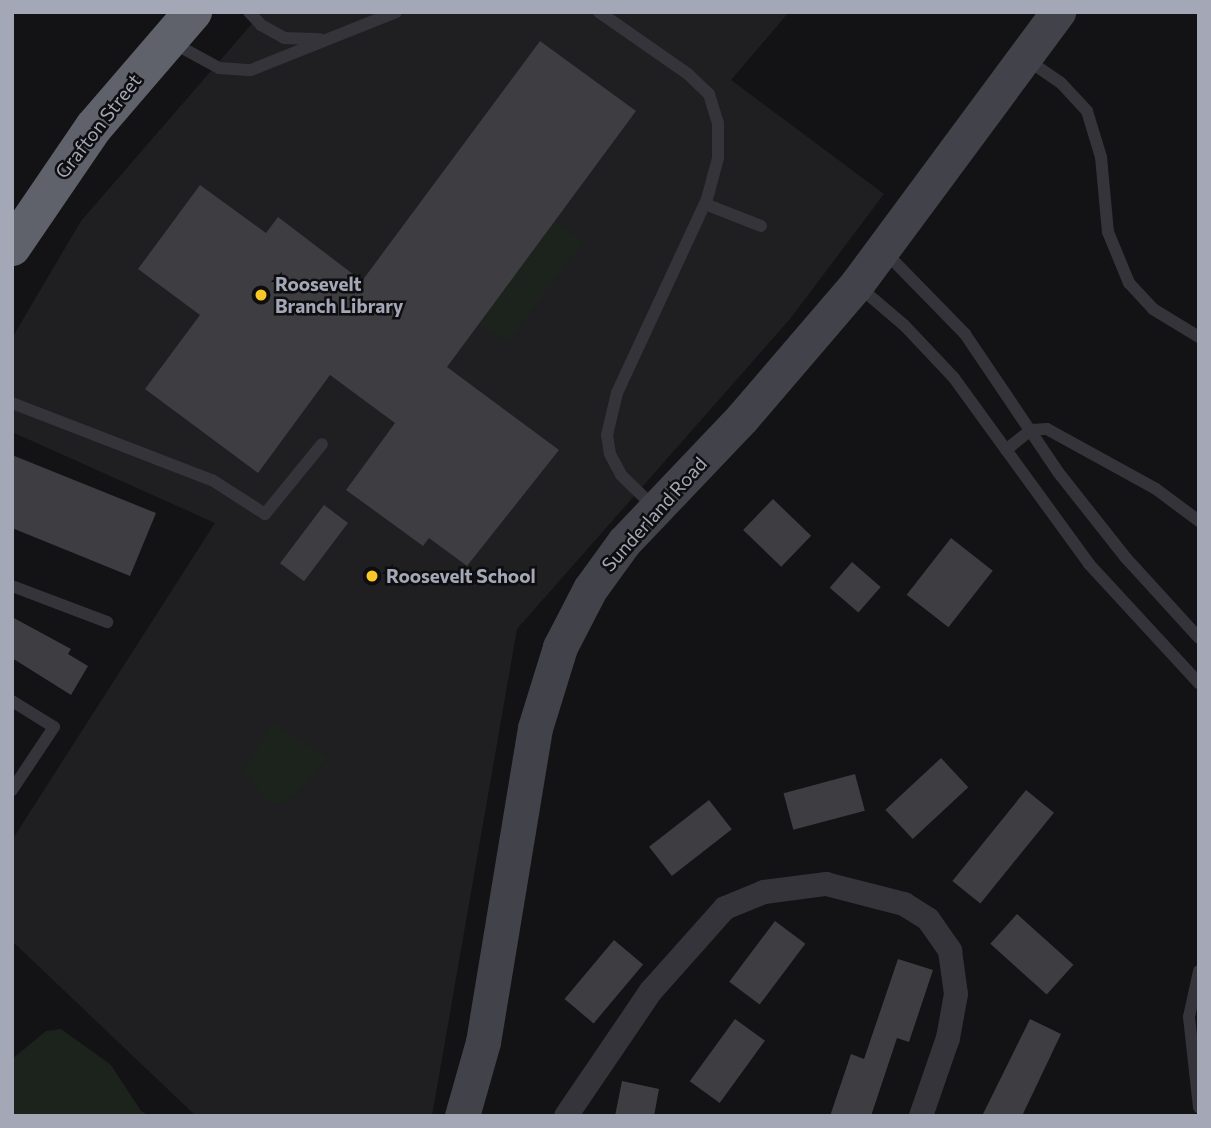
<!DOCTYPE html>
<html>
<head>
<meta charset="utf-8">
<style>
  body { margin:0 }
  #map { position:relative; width:1211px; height:1128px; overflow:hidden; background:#131315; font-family:Commissioner,sans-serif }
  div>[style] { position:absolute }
  .built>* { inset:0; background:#1f1f22 }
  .green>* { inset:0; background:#1b231c; transform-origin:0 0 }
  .building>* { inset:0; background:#3d3d42; transform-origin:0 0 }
  .lane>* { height:12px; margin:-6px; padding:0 6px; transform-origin:6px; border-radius:6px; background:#34343a }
  .street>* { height:24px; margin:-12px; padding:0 12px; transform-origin:12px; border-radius:12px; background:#34343a }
  .secondary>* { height:35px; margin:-17.5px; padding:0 17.5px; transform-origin:17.5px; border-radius:17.5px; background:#42434a }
  .highway>* { height:38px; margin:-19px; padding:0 19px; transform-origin:19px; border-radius:19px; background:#5f616b }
  .dots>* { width:19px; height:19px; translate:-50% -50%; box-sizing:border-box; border:4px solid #0e0e10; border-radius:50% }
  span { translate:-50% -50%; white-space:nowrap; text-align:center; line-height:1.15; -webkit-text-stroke:5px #0e0e10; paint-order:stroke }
  .street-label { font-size:19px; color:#a4a7b6 }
  .poi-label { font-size:19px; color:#a4a7b6; font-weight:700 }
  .left { translate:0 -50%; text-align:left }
  .frame { position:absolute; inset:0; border:14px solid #a4a7b6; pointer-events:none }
</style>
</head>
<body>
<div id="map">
  <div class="built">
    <i style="clip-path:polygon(262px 12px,789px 12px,731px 80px,884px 194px,790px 319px,517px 629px,432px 1116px,196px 1116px,12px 941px,12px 840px,215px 523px,12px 432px,12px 338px,81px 221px)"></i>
  </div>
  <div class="green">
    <i style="left:555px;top:220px;width:36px;height:127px;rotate:37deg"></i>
    <i style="clip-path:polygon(273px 723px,328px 758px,292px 799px,278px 805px,268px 803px,243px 771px)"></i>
    <i style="clip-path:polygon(61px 1029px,111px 1065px,141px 1111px,150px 1116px,12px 1116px,12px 1059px,46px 1031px)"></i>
  </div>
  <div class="building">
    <i style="clip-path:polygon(540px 41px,636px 111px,447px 367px,559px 450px,467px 566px,429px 538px,423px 546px,346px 490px,395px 423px,330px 375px,258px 473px,145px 389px,200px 315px,138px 269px,200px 185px,266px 233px,278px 217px,362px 281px)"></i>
    <i style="clip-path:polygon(12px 455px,156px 513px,130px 576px,12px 528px)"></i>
    <i style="left:773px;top:499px;width:53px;height:43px;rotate:44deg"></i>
    <i style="left:324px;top:505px;width:30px;height:73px;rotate:37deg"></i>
    <i style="left:951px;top:538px;width:53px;height:72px;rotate:38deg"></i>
    <i style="left:852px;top:562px;width:38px;height:34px;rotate:41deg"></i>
    <i style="clip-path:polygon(12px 617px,71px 649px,68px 654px,88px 666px,71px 695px,12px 658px)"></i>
    <i style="left:941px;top:758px;width:40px;height:76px;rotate:47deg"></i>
    <i style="left:855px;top:774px;width:38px;height:74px;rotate:75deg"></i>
    <i style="left:1026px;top:790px;width:36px;height:117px;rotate:39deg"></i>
    <i style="left:709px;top:800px;width:37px;height:76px;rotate:52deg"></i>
    <i style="left:1017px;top:914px;width:76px;height:40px;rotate:42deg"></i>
    <i style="left:775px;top:921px;width:38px;height:76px;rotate:37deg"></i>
    <i style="left:614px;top:940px;width:38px;height:77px;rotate:40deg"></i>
    <i style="clip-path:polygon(898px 959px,933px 970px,909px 1042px,897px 1038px,871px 1116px,830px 1116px,851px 1054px,864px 1059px)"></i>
    <i style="left:735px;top:1019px;width:37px;height:77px;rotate:36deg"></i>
    <i style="clip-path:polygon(1030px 1019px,1061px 1034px,1022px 1116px,982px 1116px)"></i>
    <i style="clip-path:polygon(622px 1081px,659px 1089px,654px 1116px,615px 1116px)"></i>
  </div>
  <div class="lane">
    <i style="left:249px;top:12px;width:18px;rotate:47deg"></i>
    <i style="left:261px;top:25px;width:26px;rotate:29deg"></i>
    <i style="left:284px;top:38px;width:36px;rotate:2deg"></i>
    <i style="left:599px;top:12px;width:108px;rotate:34.9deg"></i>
    <i style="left:688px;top:74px;width:29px;rotate:44deg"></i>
    <i style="left:709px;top:94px;width:30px;rotate:73deg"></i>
    <i style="left:718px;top:123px;width:35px;rotate:90deg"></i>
    <i style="left:718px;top:158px;width:42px;rotate:105deg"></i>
    <i style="left:707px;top:199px;width:214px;rotate:114.9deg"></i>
    <i style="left:617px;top:393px;width:43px;rotate:103.4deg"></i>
    <i style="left:607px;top:435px;width:19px;rotate:81deg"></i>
    <i style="left:610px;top:454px;width:24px;rotate:62deg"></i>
    <i style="left:621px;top:475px;width:46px;rotate:44.1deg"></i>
    <i style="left:173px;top:43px;width:52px;rotate:28.5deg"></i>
    <i style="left:219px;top:68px;width:32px;rotate:4deg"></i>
    <i style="left:251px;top:70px;width:156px;rotate:-21.8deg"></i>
    <i style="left:1026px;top:59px;width:42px;rotate:34.4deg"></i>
    <i style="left:1061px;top:83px;width:38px;rotate:47deg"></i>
    <i style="left:1087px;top:111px;width:48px;rotate:73.1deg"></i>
    <i style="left:1101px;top:157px;width:75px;rotate:84.7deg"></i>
    <i style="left:1108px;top:232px;width:55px;rotate:67.6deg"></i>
    <i style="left:1129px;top:283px;width:35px;rotate:47deg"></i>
    <i style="left:1153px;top:309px;width:54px;rotate:31.3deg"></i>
    <i style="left:705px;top:204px;width:60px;rotate:21.4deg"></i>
    <i style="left:885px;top:252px;width:115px;rotate:45.7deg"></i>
    <i style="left:965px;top:334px;width:166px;rotate:56deg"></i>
    <i style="left:1058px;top:472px;width:110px;rotate:51.7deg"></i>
    <i style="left:1126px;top:558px;width:108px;rotate:47.6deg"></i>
    <i style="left:857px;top:285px;width:63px;rotate:40.5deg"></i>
    <i style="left:905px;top:326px;width:71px;rotate:46.7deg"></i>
    <i style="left:954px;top:378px;width:230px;rotate:54deg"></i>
    <i style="left:1089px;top:564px;width:162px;rotate:47.3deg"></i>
    <i style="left:12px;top:403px;width:214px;rotate:21.1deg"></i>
    <i style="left:212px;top:480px;width:63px;rotate:32.7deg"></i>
    <i style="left:265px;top:514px;width:90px;rotate:-50.8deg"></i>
    <i style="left:1006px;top:450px;width:32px;rotate:-39deg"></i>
    <i style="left:1031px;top:430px;width:16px;rotate:-4deg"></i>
    <i style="left:1047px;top:429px;width:124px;rotate:28.8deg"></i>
    <i style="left:1156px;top:489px;width:54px;rotate:36.7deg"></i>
    <i style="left:12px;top:586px;width:102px;rotate:20.8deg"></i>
    <i style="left:12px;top:701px;width:49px;rotate:31.8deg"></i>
    <i style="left:54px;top:727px;width:76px;rotate:123.7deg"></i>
    <i style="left:1199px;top:971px;width:47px;rotate:102.3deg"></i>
    <i style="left:1189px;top:1017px;width:91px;rotate:83.7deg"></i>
  </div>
  <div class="street">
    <i style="left:566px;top:1116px;width:151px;rotate:-55.8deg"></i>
    <i style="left:651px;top:991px;width:111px;rotate:-48.3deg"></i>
    <i style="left:725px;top:908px;width:42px;rotate:-22.3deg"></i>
    <i style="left:764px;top:892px;width:63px;rotate:-7.4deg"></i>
    <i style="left:826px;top:884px;width:81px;rotate:14.4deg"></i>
    <i style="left:904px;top:904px;width:28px;rotate:32deg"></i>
    <i style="left:928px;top:919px;width:39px;rotate:55deg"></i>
    <i style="left:950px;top:951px;width:43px;rotate:82.1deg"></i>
    <i style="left:956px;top:994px;width:45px;rotate:100.3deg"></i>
    <i style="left:948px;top:1038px;width:83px;rotate:109.1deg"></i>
  </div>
  <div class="secondary">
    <i style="left:462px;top:1116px;width:77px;rotate:-74.2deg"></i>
    <i style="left:483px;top:1042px;width:318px;rotate:-80.6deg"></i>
    <i style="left:535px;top:728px;width:85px;rotate:-72.8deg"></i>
    <i style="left:560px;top:647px;width:65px;rotate:-62.7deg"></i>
    <i style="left:590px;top:589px;width:58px;rotate:-54.1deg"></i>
    <i style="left:624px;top:542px;width:171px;rotate:-46.4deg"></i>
    <i style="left:742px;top:418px;width:175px;rotate:-49.4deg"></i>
    <i style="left:856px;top:285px;width:340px;rotate:-53.5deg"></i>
  </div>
  <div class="highway">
    <i style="left:12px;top:247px;width:145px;rotate:-55.7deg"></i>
    <i style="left:94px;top:127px;width:152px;rotate:-49.3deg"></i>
  </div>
  <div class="dots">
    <i style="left:261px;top:295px;background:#f9c726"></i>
    <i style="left:372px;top:576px;background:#f9c726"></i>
  </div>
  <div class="street-label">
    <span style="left:98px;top:126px;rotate:-52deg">Grafton Street</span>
    <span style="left:654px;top:514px;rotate:-48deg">Sunderland Road</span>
  </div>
  <div class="poi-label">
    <span class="left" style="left:275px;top:295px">Roosevelt<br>Branch Library</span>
    <span class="left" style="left:386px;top:576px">Roosevelt School</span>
  </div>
  <div class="frame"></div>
</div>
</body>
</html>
